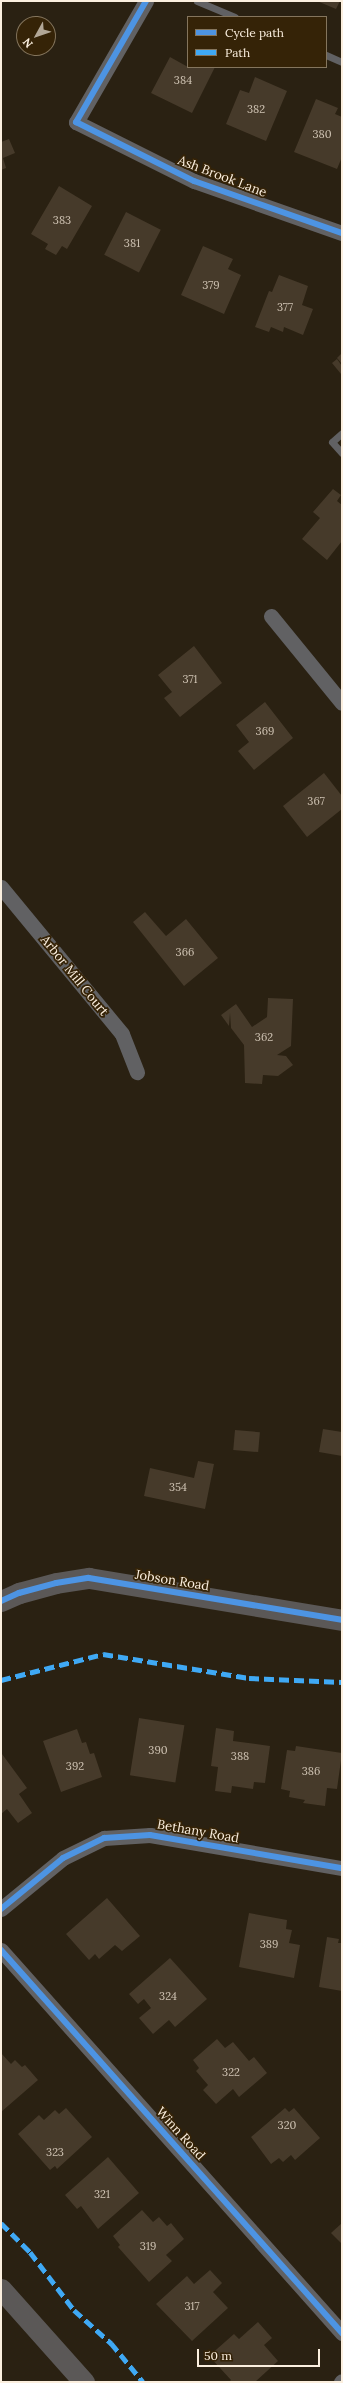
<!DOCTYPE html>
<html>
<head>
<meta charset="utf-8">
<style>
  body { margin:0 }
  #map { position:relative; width:343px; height:2383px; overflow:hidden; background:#2a2112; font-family:Lora,serif }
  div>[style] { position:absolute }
  .building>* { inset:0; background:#463a2a; transform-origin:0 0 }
  .lane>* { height:7px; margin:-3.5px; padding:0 3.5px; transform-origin:3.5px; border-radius:3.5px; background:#616163 }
  .street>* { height:15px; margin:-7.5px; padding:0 7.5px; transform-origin:7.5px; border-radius:7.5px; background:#616163 }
  .secondary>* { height:21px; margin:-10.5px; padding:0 10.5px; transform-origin:10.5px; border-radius:10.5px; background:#5b5857 }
  .quiet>* { height:5px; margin-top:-2.5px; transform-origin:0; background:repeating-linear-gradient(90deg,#3fa9f5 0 10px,transparent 0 15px) }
  .cycleway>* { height:6px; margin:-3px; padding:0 3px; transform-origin:3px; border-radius:3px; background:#4d94e3 }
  span { translate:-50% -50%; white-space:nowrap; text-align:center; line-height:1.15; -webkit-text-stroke:3.5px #352307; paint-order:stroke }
  .number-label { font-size:11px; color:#cec2b2 }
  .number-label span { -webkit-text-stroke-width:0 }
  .street-label { font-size:13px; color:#fbefdf }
  .frame { position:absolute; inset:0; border:2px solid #fbefdf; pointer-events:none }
  .legend { position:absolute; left:187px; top:16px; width:140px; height:52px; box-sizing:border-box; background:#352307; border:1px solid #84755d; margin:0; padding:5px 7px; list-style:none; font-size:12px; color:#fbefdf }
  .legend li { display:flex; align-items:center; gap:8px; height:20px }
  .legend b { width:20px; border:1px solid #84755d }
  .north { position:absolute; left:16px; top:16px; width:40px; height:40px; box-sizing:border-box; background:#352307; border:1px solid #84755d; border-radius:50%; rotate:230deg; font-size:11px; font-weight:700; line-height:16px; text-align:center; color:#fbefdf }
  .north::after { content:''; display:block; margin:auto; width:14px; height:18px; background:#b2a797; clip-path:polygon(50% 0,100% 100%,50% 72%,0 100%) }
  .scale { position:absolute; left:197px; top:2349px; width:123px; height:18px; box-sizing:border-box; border:2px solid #fbefdf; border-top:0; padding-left:5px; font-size:12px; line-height:14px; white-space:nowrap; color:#fbefdf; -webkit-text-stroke:3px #352307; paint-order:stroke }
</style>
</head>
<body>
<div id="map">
  <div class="building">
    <i style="clip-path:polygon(317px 1px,340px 1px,336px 9px)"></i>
    <i style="clip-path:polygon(170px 57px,188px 67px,215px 67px,192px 113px,151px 93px)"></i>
    <i style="clip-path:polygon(255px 77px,287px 91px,266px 141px,226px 124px,240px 90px,249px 93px)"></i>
    <i style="clip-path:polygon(316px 99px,338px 108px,335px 114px,342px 117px,342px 157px,337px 169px,294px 152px)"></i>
    <i style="clip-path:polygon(9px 139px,15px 153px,3px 158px,6px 168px,1px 170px,1px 142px)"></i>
    <i style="clip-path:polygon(59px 186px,92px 206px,67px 249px,62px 246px,56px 255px,45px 249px,48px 244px,31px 234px)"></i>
    <i style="left:126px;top:212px;width:39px;height:48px;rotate:27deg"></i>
    <i style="clip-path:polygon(203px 246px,233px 259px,228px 269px,241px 275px,224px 314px,181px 295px)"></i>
    <i style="clip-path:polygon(279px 275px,308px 286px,302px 305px,313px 309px,303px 335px,284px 327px,283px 332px,271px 327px,269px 332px,255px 327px,269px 291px,272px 292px)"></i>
    <i style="clip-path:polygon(342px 353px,342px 364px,337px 358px)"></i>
    <i style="clip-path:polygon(337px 359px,342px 366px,341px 374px,332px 363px)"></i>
    <i style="clip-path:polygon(333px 489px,341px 495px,337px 501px,342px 505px,342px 541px,327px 560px,302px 539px,320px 518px,313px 512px)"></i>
    <i style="clip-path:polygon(194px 646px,222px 683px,180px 717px,164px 698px,172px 692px,158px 675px)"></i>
    <i style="clip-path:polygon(265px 702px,293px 738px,254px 770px,238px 751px,249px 742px,236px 725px)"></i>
    <i style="clip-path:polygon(324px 773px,342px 796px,342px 809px,307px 837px,283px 806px)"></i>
    <i style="clip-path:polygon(145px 912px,166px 936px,186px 919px,218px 958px,184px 986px,133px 922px)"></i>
    <i style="clip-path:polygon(268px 998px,293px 999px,291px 1046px,277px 1055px,286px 1056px,293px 1065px,278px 1076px,263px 1075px,262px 1084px,245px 1083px,244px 1045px,231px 1028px,230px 1013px,229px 1026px,221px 1015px,236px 1004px,252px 1027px,267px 1017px)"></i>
    <i style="clip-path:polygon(323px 1429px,342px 1432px,342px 1456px,319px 1452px)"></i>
    <i style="left:235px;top:1430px;width:25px;height:20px;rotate:5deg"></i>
    <i style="clip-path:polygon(198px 1461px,214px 1464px,205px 1509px,144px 1496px,150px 1468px,194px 1478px)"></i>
    <i style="left:139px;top:1718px;width:46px;height:58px;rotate:9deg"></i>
    <i style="clip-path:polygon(216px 1728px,234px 1731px,233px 1741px,270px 1746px,265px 1783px,254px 1782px,253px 1789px,232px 1786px,231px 1793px,215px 1791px,218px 1767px,211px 1766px)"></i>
    <i style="clip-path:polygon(77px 1729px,82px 1743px,86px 1742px,90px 1754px,94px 1753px,102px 1777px,61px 1792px,43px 1741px)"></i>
    <i style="clip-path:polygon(296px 1746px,342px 1753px,337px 1789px,327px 1788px,325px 1806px,303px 1803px,305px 1800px,289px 1797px,290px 1791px,281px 1789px,287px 1750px,295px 1751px)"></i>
    <i style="clip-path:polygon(2px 1754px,27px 1788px,19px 1794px,32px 1813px,18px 1823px,7px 1809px,1px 1814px)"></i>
    <i style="clip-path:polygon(107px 1898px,140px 1936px,122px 1951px,115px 1945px,99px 1959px,95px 1954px,89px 1960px,66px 1934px)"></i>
    <i style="clip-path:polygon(249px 1913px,287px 1920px,286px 1929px,292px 1930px,289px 1943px,300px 1945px,294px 1978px,239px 1967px)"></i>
    <i style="clip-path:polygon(327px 1937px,339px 1939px,338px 1943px,342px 1943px,342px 1991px,319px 1987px)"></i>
    <i style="clip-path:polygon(170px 1958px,207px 1999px,175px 2027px,169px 2020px,153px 2034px,139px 2018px,151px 2008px,144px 1999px,138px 2004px,129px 1994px)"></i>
    <i style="clip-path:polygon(217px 2039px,225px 2048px,233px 2042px,249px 2061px,254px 2057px,267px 2073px,239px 2097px,233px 2089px,216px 2104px,203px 2090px,208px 2085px,196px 2071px,199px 2068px,193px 2060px)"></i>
    <i style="clip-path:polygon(1px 2053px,11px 2064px,15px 2060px,22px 2067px,25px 2065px,38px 2080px,1px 2112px)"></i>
    <i style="clip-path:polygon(66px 2108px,92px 2137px,57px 2169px,55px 2166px,50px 2170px,18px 2134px,39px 2115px,44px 2120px,55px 2110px,59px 2114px)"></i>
    <i style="clip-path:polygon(285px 2108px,289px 2112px,294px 2108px,320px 2138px,295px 2160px,291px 2155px,283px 2162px,279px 2158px,271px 2164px,251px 2137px)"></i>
    <i style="clip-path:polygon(108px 2157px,139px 2193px,98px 2229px,81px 2206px,77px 2209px,65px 2195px)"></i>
    <i style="clip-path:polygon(142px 2210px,153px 2222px,159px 2217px,167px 2226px,171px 2223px,184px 2239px,166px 2255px,172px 2261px,149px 2282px,118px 2247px,120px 2245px,113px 2236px)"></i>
    <i style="clip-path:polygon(342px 2223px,342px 2244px,331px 2233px)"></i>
    <i style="clip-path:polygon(210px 2270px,222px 2283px,213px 2292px,228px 2308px,192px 2341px,156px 2304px,187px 2276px,194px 2284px)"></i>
    <i style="clip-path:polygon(258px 2322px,272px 2338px,264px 2345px,278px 2361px,255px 2382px,229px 2382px,231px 2380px,209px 2356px,234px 2334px,239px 2339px)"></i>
  </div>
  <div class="lane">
    <i style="left:197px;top:1px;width:41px;rotate:22.8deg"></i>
    <i style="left:326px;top:55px;width:17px;rotate:24deg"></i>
    <i style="left:342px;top:433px;width:13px;rotate:138deg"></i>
    <i style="left:332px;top:442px;width:15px;rotate:48deg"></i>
  </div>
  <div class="street">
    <i style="left:146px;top:1px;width:140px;rotate:120deg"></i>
    <i style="left:76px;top:122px;width:132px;rotate:26.6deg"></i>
    <i style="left:194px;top:181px;width:157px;rotate:19.4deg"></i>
    <i style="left:271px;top:616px;width:112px;rotate:50.8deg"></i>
    <i style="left:1px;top:887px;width:190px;rotate:50.5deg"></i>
    <i style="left:122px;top:1034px;width:41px;rotate:68.5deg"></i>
    <i style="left:1px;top:1909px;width:80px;rotate:-39.4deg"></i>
    <i style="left:63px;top:1858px;width:46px;rotate:-26deg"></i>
    <i style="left:104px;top:1838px;width:46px;rotate:-3.7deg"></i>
    <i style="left:150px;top:1835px;width:195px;rotate:9.8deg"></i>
    <i style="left:1px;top:1950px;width:513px;rotate:48.32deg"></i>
    <i style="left:341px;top:2382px;width:1px;rotate:-45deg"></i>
  </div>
  <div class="secondary">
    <i style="left:1px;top:1601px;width:20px;rotate:-24deg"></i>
    <i style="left:19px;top:1593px;width:38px;rotate:-15deg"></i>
    <i style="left:56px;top:1583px;width:33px;rotate:-9deg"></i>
    <i style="left:89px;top:1578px;width:256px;rotate:9.4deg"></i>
    <i style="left:1px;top:2289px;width:125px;rotate:48.3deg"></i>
  </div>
  <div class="quiet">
    <i style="left:1px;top:1680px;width:105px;rotate:-14.3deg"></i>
    <i style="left:103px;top:1654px;width:148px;rotate:9.3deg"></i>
    <i style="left:249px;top:1678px;width:93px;rotate:2.5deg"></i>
    <i style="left:1px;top:2223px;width:41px;rotate:45deg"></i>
    <i style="left:30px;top:2252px;width:73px;rotate:52.8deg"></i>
    <i style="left:74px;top:2310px;width:50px;rotate:41.7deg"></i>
    <i style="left:111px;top:2343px;width:50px;rotate:50.6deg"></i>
  </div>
  <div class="cycleway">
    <i style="left:146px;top:1px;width:140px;rotate:120deg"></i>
    <i style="left:76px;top:122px;width:132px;rotate:26.6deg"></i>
    <i style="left:194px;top:181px;width:157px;rotate:19.4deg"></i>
    <i style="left:1px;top:1601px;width:20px;rotate:-24deg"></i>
    <i style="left:19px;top:1593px;width:38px;rotate:-15deg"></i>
    <i style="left:56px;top:1583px;width:33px;rotate:-9deg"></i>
    <i style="left:89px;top:1578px;width:256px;rotate:9.4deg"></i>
    <i style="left:1px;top:1909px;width:80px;rotate:-39.4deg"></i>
    <i style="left:63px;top:1858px;width:46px;rotate:-26deg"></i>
    <i style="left:104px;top:1838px;width:46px;rotate:-3.7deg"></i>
    <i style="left:150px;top:1835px;width:195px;rotate:9.8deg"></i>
    <i style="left:1px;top:1950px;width:513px;rotate:48.32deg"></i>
  </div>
  <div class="number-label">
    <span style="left:183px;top:80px">384</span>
    <span style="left:256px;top:109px">382</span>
    <span style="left:322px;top:134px">380</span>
    <span style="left:62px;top:220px">383</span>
    <span style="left:132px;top:243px">381</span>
    <span style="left:211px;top:285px">379</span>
    <span style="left:285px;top:307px">377</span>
    <span style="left:190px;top:679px">371</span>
    <span style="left:265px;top:731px">369</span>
    <span style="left:316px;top:801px">367</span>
    <span style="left:185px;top:952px">366</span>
    <span style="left:264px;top:1037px">362</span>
    <span style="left:178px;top:1487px">354</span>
    <span style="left:158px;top:1750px">390</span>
    <span style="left:240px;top:1756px">388</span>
    <span style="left:75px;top:1766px">392</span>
    <span style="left:311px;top:1771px">386</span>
    <span style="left:269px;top:1944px">389</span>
    <span style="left:168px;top:1996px">324</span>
    <span style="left:231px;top:2072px">322</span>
    <span style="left:287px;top:2125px">320</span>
    <span style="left:55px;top:2152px">323</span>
    <span style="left:102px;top:2194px">321</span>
    <span style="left:148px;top:2246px">319</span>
    <span style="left:192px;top:2306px">317</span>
  </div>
  <div class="street-label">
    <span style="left:222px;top:177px;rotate:21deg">Ash Brook Lane</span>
    <span style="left:74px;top:976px;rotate:51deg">Arbor Mill Court</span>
    <span style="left:172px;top:1581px;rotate:9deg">Jobson Road</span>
    <span style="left:198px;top:1832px;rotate:10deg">Bethany Road</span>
    <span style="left:180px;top:2134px;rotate:48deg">Winn Road</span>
  </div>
  <div class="frame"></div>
  <ul class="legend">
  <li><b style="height:5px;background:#4d94e3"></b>Cycle path</li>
  <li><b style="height:5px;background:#3fa9f5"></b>Path</li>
  </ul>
  <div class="north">N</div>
  <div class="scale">50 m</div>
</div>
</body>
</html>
